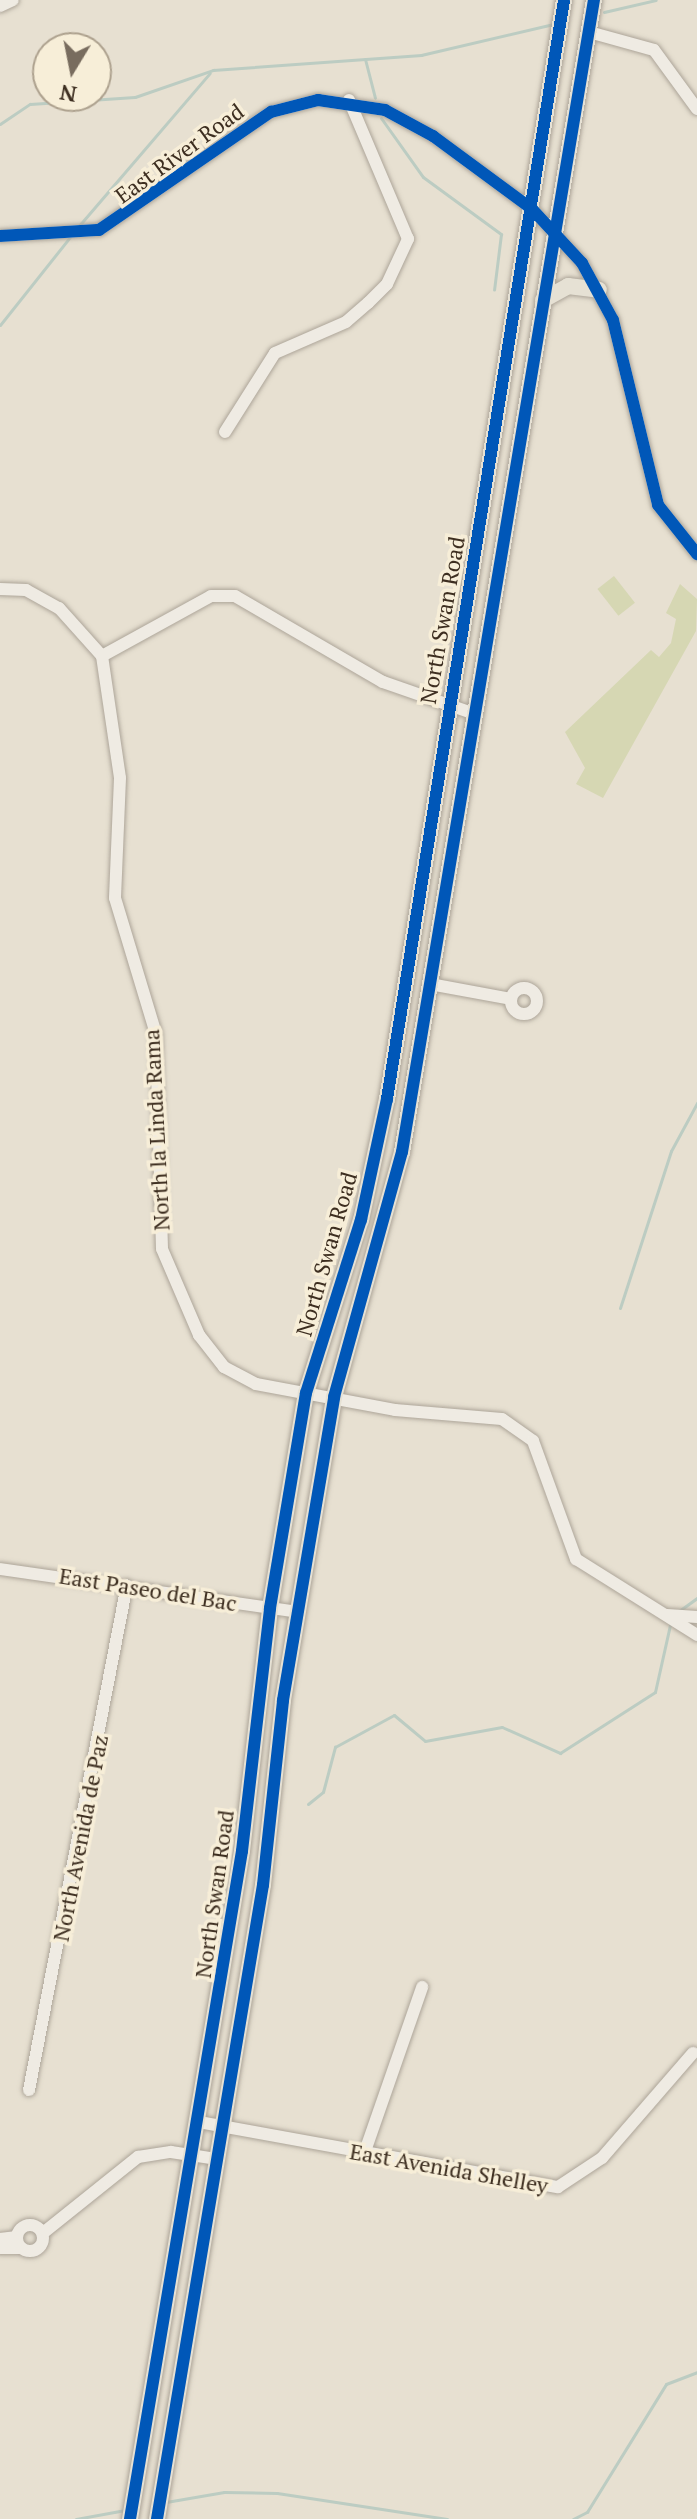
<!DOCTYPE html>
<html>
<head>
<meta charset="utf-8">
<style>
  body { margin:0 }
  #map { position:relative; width:697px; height:2519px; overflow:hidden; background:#e7e0d1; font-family:"PT Serif",serif }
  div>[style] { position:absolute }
  .green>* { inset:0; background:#d6d7b3; transform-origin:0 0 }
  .stream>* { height:3px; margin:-1.5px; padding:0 1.5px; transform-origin:1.5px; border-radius:1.5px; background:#bcccc2 }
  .roads { filter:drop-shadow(0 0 2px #ada599) drop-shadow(0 0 2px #ada599) }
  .minor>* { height:12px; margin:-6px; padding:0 6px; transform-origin:6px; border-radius:6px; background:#efebe3 }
  .minor>.ring { margin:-6px; padding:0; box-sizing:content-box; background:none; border:12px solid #efebe3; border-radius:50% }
  .major>* { height:16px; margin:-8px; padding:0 8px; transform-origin:8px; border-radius:8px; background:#e6e1d4 }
  .cycleway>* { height:12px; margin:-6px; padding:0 6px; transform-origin:6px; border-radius:6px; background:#0057b8 }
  span { translate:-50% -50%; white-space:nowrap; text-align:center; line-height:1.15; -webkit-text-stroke:7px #f7eed8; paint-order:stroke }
  .street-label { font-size:22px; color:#3d2e20 }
  .north { position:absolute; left:32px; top:32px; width:80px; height:80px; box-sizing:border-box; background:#f7eed8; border:2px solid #ada18e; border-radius:50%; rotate:190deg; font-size:22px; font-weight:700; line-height:32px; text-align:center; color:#3d2e20 }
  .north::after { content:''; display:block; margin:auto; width:28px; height:36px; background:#786c5e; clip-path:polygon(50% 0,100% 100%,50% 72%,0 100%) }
</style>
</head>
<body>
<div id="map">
  <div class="green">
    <i style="left:614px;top:576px;width:34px;height:21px;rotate:52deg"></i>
    <i style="clip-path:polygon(680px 584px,697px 599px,696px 631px,603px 798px,576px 784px,585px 768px,565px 732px,651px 650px,659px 657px,671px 643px,676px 619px,666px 613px)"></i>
  </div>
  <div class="stream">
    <i style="left:604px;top:12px;width:53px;rotate:-13deg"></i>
    <i style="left:365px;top:59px;width:40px;rotate:75.6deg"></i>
    <i style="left:381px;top:118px;width:72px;rotate:54.6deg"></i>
    <i style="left:423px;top:177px;width:97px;rotate:36.2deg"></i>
    <i style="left:501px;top:234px;width:56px;rotate:97.1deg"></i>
    <i style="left:0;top:124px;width:36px;rotate:-34deg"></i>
    <i style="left:30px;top:104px;width:105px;rotate:-3.8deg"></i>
    <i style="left:135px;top:97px;width:83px;rotate:-19.1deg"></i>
    <i style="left:213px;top:70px;width:209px;rotate:-4.1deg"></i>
    <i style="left:421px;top:55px;width:136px;rotate:-13.2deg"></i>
    <i style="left:77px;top:228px;width:204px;rotate:-49.4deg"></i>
    <i style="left:0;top:325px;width:112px;rotate:-51.5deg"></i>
    <i style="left:620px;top:1308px;width:165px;rotate:-72deg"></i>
    <i style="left:671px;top:1151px;width:55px;rotate:-61.6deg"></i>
    <i style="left:679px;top:1611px;width:22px;rotate:-36deg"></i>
    <i style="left:308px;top:1804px;width:19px;rotate:-39deg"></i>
    <i style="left:323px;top:1792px;width:47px;rotate:-75.1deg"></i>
    <i style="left:335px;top:1747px;width:67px;rotate:-28.5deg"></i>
    <i style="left:394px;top:1715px;width:40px;rotate:40deg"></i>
    <i style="left:425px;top:1741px;width:78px;rotate:-10.3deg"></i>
    <i style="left:502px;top:1727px;width:64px;rotate:24.1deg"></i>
    <i style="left:560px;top:1753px;width:113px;rotate:-32.7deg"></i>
    <i style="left:655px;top:1692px;width:69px;rotate:-77.4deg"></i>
    <i style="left:166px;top:2502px;width:59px;rotate:-9.8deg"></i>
    <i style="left:224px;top:2492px;width:53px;rotate:1.1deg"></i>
    <i style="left:277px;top:2493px;width:172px;rotate:8.7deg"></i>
    <i style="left:76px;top:2519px;width:50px;rotate:-10.4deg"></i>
    <i style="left:573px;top:2519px;width:16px;rotate:-27deg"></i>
    <i style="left:587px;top:2512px;width:150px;rotate:-58.3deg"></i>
    <i style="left:666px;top:2384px;width:33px;rotate:-21deg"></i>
  </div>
  <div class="roads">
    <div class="minor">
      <i style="left:0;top:6px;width:14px;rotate:-25deg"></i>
      <i style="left:589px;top:32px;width:67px;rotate:15.5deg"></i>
      <i style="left:654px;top:50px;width:73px;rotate:53.9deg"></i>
      <i style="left:0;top:236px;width:99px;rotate:-3.5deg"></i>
      <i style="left:99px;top:230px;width:209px;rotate:-34.5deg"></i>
      <i style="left:271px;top:112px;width:49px;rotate:-14.3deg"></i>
      <i style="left:318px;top:100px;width:68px;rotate:8.5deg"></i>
      <i style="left:385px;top:110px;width:55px;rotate:28.4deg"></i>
      <i style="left:433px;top:136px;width:123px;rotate:36.4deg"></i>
      <i style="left:532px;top:209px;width:74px;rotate:47.2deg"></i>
      <i style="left:582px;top:263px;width:65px;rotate:61.5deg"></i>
      <i style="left:613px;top:320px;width:190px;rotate:76.3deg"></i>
      <i style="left:658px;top:505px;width:63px;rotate:51.5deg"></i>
      <i style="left:225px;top:432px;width:93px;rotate:-57.7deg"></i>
      <i style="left:275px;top:353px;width:77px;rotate:-23.6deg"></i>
      <i style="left:346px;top:322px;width:29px;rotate:-41deg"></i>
      <i style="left:368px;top:303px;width:27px;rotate:-45deg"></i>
      <i style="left:387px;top:284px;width:50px;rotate:-65deg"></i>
      <i style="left:408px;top:239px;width:151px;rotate:-113deg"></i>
      <i style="left:0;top:589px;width:26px;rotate:2deg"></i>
      <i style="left:26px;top:590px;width:38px;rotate:29deg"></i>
      <i style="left:59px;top:608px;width:64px;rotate:48.1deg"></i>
      <i style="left:102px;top:656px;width:123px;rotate:81.6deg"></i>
      <i style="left:120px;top:778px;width:120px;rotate:92.4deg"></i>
      <i style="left:115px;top:898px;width:142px;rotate:73.2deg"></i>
      <i style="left:156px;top:1034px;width:215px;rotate:88.4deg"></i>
      <i style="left:162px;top:1249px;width:94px;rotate:66.7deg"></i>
      <i style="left:199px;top:1335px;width:41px;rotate:52deg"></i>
      <i style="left:224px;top:1367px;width:36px;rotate:28deg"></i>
      <i style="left:256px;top:1384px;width:141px;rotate:10.6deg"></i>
      <i style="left:395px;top:1410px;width:107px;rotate:4.8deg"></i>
      <i style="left:502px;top:1419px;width:38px;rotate:35deg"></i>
      <i style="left:533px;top:1441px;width:126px;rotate:70deg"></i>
      <i style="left:576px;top:1559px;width:143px;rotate:32.1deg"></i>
      <i style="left:102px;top:656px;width:124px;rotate:-28.8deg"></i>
      <i style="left:211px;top:596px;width:24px"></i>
      <i style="left:235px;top:596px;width:171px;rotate:30.2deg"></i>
      <i style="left:383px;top:682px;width:97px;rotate:19.2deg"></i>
      <i style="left:430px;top:984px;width:82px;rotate:10.5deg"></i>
      <i class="ring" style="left:511px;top:988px;width:14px;height:14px"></i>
      <i style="left:0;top:1569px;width:300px;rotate:8.2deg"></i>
      <i style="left:667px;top:1615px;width:30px;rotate:4deg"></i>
      <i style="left:29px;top:2090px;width:514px;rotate:-79.02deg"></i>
      <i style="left:199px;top:2122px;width:365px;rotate:10.3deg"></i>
      <i style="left:558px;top:2187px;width:53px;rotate:-33.4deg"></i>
      <i style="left:602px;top:2158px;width:139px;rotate:-49.1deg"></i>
      <i style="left:364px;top:2154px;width:177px;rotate:-70.8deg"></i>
      <i class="ring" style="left:17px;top:2225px;width:14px;height:14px"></i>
      <i style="left:43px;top:2233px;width:122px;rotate:-38.7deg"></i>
      <i style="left:138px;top:2157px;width:33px;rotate:-9deg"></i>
      <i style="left:171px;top:2152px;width:47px;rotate:8.7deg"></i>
      <i style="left:0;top:2239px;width:17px;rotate:-7deg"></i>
      <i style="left:0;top:2248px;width:21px"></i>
    </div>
    <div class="major">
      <i style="left:543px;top:300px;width:29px;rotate:-29deg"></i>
      <i style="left:568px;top:286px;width:31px;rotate:7deg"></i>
      <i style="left:130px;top:2519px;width:677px;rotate:-80.48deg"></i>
      <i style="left:242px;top:1851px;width:245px;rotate:-83.4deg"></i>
      <i style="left:270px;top:1608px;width:218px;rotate:-80.5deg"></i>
      <i style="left:306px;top:1393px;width:182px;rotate:-72.4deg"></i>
      <i style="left:361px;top:1220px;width:124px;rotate:-77.9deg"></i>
      <i style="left:387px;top:1099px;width:1113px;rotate:-80.85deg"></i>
      <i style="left:157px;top:2519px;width:643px;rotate:-80.51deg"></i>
      <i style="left:263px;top:1885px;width:186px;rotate:-83.8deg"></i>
      <i style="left:283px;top:1700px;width:307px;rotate:-80.4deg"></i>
      <i style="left:334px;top:1397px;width:254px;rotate:-74.5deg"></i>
      <i style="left:402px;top:1152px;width:1168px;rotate:-80.54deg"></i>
    </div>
  </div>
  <div class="cycleway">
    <i style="left:0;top:236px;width:99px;rotate:-3.5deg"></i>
    <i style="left:99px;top:230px;width:209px;rotate:-34.5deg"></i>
    <i style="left:271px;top:112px;width:49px;rotate:-14.3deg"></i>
    <i style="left:318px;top:100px;width:68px;rotate:8.5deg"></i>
    <i style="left:385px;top:110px;width:55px;rotate:28.4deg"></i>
    <i style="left:433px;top:136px;width:123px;rotate:36.4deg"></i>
    <i style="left:532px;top:209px;width:74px;rotate:47.2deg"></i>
    <i style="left:582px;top:263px;width:65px;rotate:61.5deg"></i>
    <i style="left:613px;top:320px;width:190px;rotate:76.3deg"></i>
    <i style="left:658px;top:505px;width:63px;rotate:51.5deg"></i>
    <i style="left:130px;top:2519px;width:677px;rotate:-80.48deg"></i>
    <i style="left:242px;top:1851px;width:245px;rotate:-83.4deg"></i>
    <i style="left:270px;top:1608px;width:218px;rotate:-80.5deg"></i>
    <i style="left:306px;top:1393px;width:182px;rotate:-72.4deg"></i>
    <i style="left:361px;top:1220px;width:124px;rotate:-77.9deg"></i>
    <i style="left:387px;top:1099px;width:1113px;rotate:-80.85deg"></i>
    <i style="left:157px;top:2519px;width:643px;rotate:-80.51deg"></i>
    <i style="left:263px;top:1885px;width:186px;rotate:-83.8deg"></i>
    <i style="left:283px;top:1700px;width:307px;rotate:-80.4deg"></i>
    <i style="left:334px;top:1397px;width:254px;rotate:-74.5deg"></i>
    <i style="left:402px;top:1152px;width:1168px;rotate:-80.54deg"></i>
  </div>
  <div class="street-label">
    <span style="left:179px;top:153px;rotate:-36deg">East River Road</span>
    <span style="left:442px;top:620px;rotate:-80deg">North Swan Road</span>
    <span style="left:156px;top:1130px;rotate:-93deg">North la Linda Rama</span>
    <span style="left:326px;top:1254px;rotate:-74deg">North Swan Road</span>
    <span style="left:148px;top:1589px;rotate:9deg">East Paseo del Bac</span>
    <span style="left:80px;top:1838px;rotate:-79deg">North Avenida de Paz</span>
    <span style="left:214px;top:1894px;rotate:-82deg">North Swan Road</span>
    <span style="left:449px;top:2168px;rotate:10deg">East Avenida Shelley</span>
  </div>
  <div class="north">N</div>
</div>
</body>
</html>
